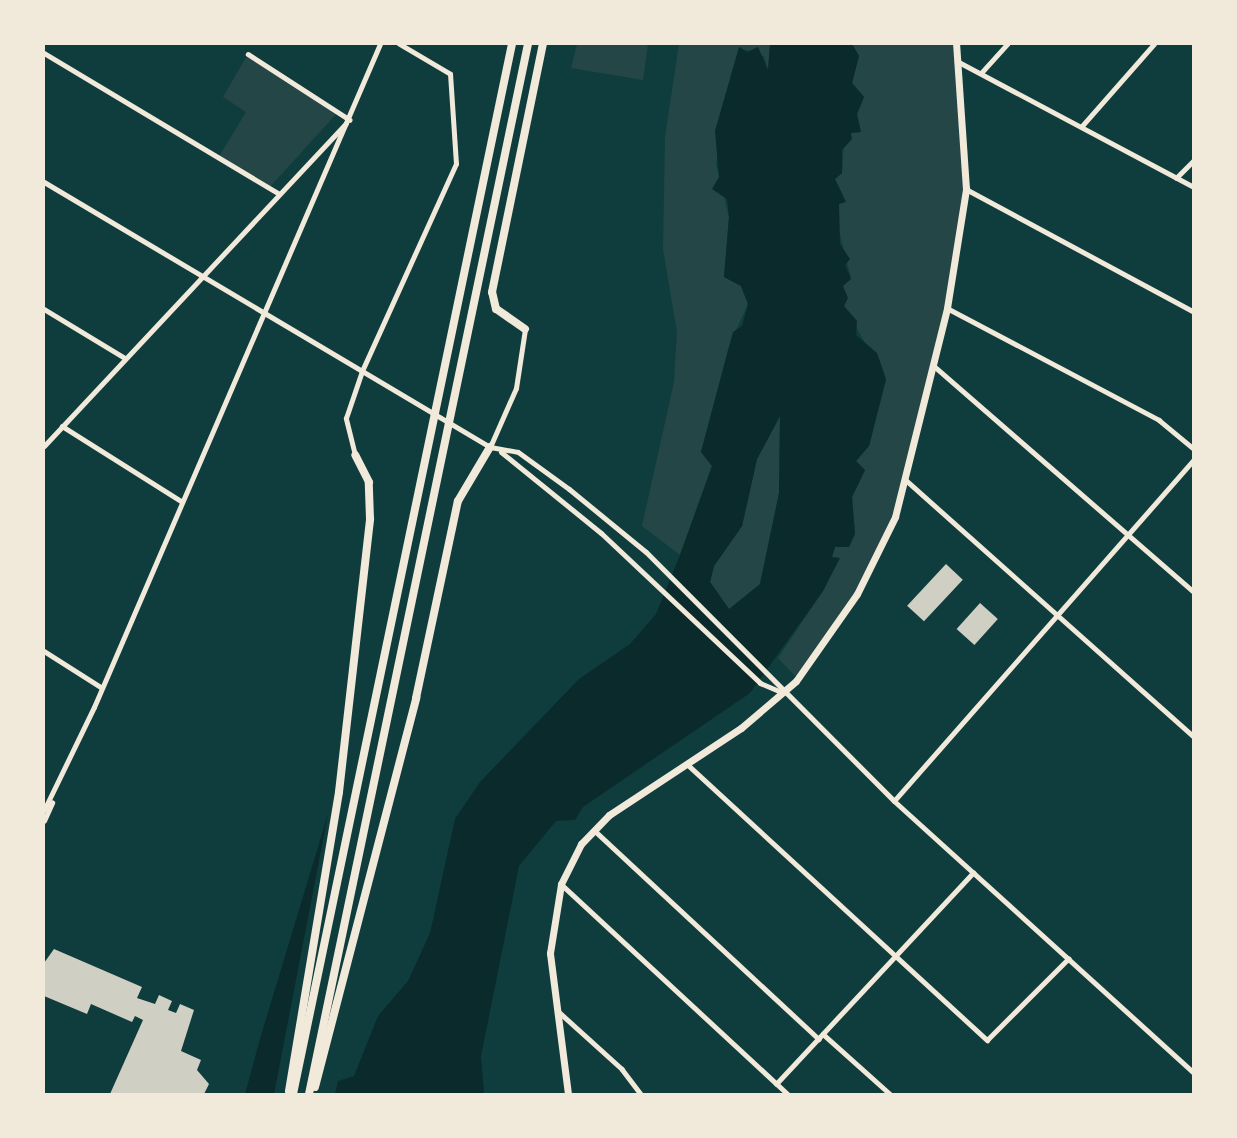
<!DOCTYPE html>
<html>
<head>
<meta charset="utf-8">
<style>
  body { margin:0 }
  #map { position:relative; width:1237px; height:1138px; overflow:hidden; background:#0f3d3e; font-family:"PT Sans Narrow",sans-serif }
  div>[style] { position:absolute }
  .green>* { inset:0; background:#244646 }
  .water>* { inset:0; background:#0a2a2b }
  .building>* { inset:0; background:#cfcfc3; transform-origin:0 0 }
  .minor>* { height:4.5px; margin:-2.25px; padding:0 2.25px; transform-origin:2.25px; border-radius:2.25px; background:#f1e9da }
  .tertiary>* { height:5px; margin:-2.5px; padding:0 2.5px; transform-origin:2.5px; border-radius:2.5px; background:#f1e9da }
  .primary>* { height:7px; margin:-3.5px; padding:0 3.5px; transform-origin:3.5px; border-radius:3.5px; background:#f1e9da }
  .motorway>* { height:8px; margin:-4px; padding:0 4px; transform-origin:4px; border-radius:4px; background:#f1e9da }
  span { translate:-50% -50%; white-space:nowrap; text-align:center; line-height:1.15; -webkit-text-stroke:4.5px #f1e9da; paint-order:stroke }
  .frame { position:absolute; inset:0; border:45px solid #f1e9da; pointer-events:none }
</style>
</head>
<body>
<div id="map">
  <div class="green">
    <i style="clip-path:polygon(577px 44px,648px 44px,643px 80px,571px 68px)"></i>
    <i style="clip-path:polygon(679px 44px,770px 44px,768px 70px,764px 56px,740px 48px,716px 164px,729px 217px,724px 277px,741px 286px,748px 304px,729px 346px,701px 452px,712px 466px,680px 555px,642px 526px,674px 382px,677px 332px,663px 249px,665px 137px)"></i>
    <i style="clip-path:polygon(852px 44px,955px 44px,966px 189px,947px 308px,907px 481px,862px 585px,798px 679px,778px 658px,823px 591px,837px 560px,832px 557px,835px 547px,846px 545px,855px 534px,852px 497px,865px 470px,856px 461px,869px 446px,886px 380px,844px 306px,843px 286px,851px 278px,838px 227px,839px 204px,845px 201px,835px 179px,842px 173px,844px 144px,853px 129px,860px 131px,857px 114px,864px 97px,852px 83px,859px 56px)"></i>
    <i style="clip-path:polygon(248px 54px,338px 112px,269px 188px,218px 158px,246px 112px,223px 97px)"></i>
    <i style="clip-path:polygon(780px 416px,779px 493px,760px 584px,749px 598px,729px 609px,710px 582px,714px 566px,742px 526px,757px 459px)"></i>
  </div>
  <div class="water">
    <i style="clip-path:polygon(evenodd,770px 44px,852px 44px,859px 56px,852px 83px,864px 97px,857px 114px,861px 132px,851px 133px,852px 139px,842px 150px,842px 173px,835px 179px,846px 202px,839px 204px,840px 244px,850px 259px,845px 265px,851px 279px,843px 286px,848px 298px,844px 306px,857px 321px,856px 335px,877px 353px,886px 379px,869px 446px,856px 461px,865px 470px,852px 497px,855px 534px,849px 547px,835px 547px,832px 557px,840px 558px,823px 591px,750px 693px,583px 807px,575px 820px,556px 821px,519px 866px,481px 1056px,484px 1094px,335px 1094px,338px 1081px,354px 1076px,378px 1016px,408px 981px,430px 933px,455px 819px,480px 782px,579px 679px,630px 644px,656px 614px,680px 555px,712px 466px,701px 452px,733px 332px,742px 326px,748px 304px,741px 286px,724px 277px,729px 217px,727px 199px,712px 189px,719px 177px,715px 131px,739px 47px,747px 52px,758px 47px,768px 70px,770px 44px,780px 416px,779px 493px,760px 584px,729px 609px,710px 582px,714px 566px,742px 526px,757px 459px,780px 416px)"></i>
    <i style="clip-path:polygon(328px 814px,274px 1094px,245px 1094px,260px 1039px)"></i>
  </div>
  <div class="building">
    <i style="left:946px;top:564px;width:23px;height:57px;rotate:43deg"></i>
    <i style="left:980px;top:603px;width:24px;height:35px;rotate:42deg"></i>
    <i style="clip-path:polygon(54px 949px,142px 987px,137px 998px,155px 1004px,159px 995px,172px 1001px,168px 1010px,176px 1013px,180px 1004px,194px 1010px,181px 1051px,201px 1060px,197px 1070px,209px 1084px,204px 1094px,110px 1094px,143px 1020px,135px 1016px,132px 1022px,91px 1004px,87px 1014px,44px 996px,44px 963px)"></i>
  </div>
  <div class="minor">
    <i style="left:44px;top:53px;width:273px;rotate:30.9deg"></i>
    <i style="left:248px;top:54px;width:121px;rotate:32.9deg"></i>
    <i style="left:957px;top:61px;width:268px;rotate:28deg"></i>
    <i style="left:982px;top:72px;width:38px;rotate:-48deg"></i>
    <i style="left:1082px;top:126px;width:109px;rotate:-48.7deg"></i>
    <i style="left:1176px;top:178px;width:25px;rotate:-45deg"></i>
    <i style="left:966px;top:189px;width:259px;rotate:28.3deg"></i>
    <i style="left:947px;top:308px;width:240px;rotate:27.8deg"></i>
    <i style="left:1159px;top:420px;width:45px;rotate:39.6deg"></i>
    <i style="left:44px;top:309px;width:95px;rotate:31.2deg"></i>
    <i style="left:934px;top:366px;width:344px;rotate:41deg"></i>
    <i style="left:362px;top:371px;width:227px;rotate:-65.6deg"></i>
    <i style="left:456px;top:164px;width:90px;rotate:-93.8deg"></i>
    <i style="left:450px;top:74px;width:59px;rotate:-149.5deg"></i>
    <i style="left:62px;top:426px;width:141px;rotate:32.2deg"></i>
    <i style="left:907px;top:481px;width:385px;rotate:41.7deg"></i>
    <i style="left:44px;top:651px;width:67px;rotate:32.3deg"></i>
    <i style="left:687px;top:764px;width:408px;rotate:42.6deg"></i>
    <i style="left:987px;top:1040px;width:115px;rotate:-45deg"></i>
    <i style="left:894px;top:801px;width:455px;rotate:-48.7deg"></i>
    <i style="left:44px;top:821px;width:20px;rotate:-66deg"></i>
    <i style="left:594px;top:830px;width:307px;rotate:42.9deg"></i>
    <i style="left:561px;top:884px;width:309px;rotate:42.8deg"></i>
    <i style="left:559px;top:1012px;width:85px;rotate:42.1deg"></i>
    <i style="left:622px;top:1069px;width:31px;rotate:53deg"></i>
    <i style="left:823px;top:1034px;width:90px;rotate:41.8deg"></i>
    <i style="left:776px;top:1084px;width:289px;rotate:-47deg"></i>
  </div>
  <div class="tertiary">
    <i style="left:44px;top:182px;width:519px;rotate:30.72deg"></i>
    <i style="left:490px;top:447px;width:28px;rotate:10deg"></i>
    <i style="left:518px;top:452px;width:63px;rotate:36deg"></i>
    <i style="left:569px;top:489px;width:99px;rotate:39.3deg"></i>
    <i style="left:646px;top:552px;width:351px;rotate:45.1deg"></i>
    <i style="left:894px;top:801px;width:405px;rotate:42.2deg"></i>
    <i style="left:44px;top:446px;width:442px;rotate:-46.9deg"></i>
    <i style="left:490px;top:447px;width:64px;rotate:-66.2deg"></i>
    <i style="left:516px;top:388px;width:60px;rotate:-81.3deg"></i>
    <i style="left:501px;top:452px;width:129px;rotate:39deg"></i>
    <i style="left:601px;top:533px;width:219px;rotate:43.3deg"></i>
    <i style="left:760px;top:683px;width:25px;rotate:23deg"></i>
    <i style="left:355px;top:455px;width:38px;rotate:-104deg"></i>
    <i style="left:346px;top:418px;width:50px;rotate:-71.2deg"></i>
    <i style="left:44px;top:810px;width:114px;rotate:-64.1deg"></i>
    <i style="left:94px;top:707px;width:722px;rotate:-66.67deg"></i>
  </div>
  <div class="primary">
    <i style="left:568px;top:1094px;width:142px;rotate:-97.3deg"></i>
    <i style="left:550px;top:953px;width:70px;rotate:-80.9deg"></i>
    <i style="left:561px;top:884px;width:45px;rotate:-63.4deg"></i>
    <i style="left:581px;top:844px;width:40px;rotate:-46deg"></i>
    <i style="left:609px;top:815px;width:158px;rotate:-33.4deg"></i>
    <i style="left:741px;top:728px;width:72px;rotate:-40.5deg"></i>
    <i style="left:796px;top:681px;width:106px;rotate:-55deg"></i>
    <i style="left:857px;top:594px;width:86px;rotate:-63.7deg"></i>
    <i style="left:895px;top:517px;width:215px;rotate:-76deg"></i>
    <i style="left:947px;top:308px;width:121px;rotate:-80.9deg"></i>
    <i style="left:966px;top:189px;width:145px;rotate:-93.9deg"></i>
  </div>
  <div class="motorway">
    <i style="left:525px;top:329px;width:35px;rotate:-145deg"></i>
    <i style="left:496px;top:309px;width:17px;rotate:-103deg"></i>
    <i style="left:492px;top:292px;width:253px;rotate:-78.4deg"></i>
    <i style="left:315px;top:1087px;width:402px;rotate:-75.4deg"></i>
    <i style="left:416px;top:698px;width:201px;rotate:-78deg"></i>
    <i style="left:458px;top:501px;width:63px;rotate:-59.3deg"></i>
    <i style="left:289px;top:1091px;width:303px;rotate:-80.5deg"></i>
    <i style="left:339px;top:792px;width:275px;rotate:-83.5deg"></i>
    <i style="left:370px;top:519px;width:37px;rotate:-92deg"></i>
    <i style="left:369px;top:482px;width:30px;rotate:-117deg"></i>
    <i style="left:293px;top:1094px;width:1073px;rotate:-78.22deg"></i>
    <i style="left:309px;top:1094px;width:1073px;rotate:-78.22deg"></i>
  </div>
  <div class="frame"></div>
</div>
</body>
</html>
